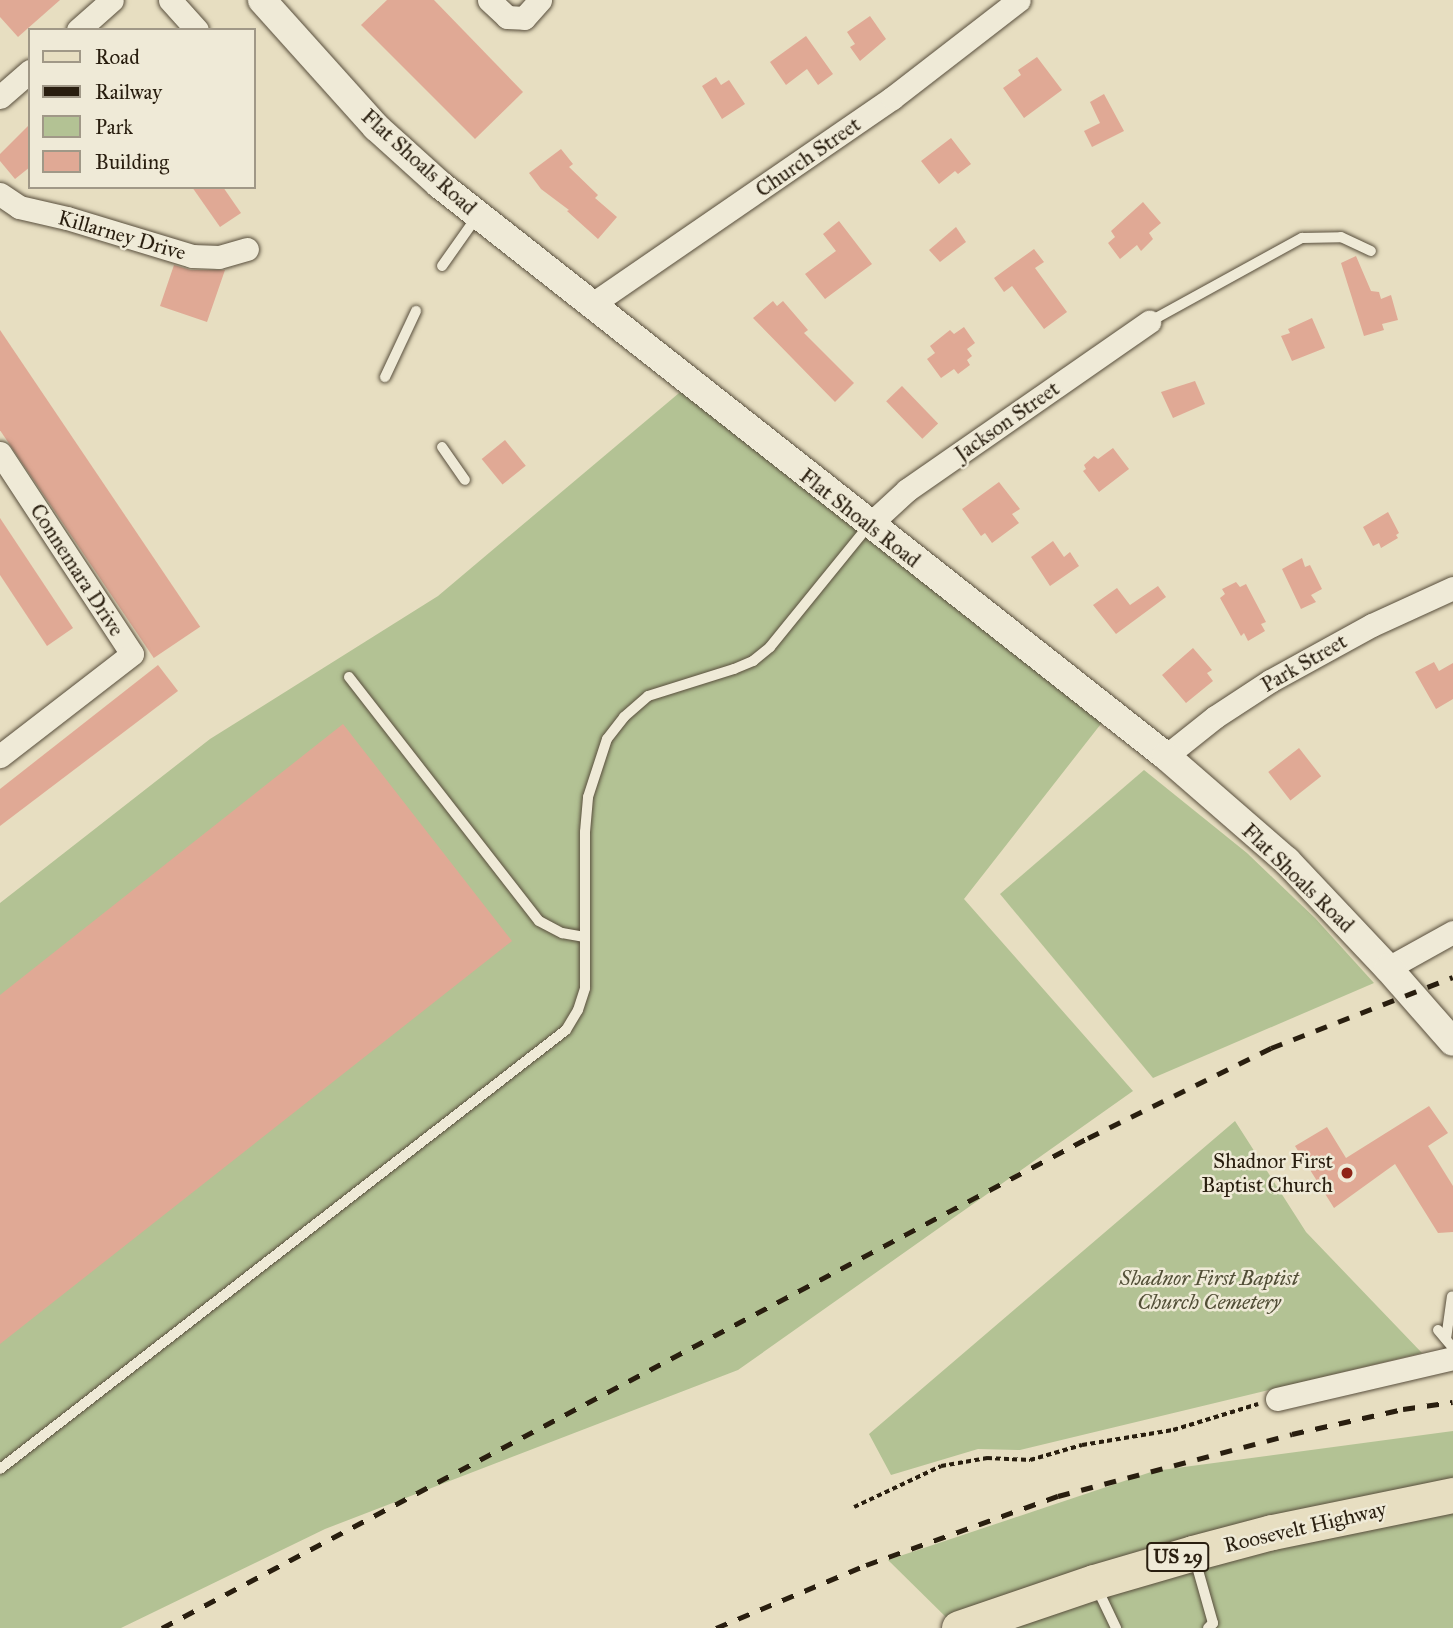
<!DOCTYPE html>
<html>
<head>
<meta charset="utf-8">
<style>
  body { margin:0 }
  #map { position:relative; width:1453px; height:1628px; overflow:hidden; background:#e7dec1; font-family:"IM FELL Great Primer",serif }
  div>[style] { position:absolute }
  .green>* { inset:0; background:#b3c294 }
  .building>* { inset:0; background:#e0a995; transform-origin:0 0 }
  .path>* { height:3.5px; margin-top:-1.75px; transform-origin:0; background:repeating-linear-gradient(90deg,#291e0f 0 5px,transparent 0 8.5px) }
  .roads { filter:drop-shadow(0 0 2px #584e3c) drop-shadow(0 0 2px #584e3c) }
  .service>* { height:10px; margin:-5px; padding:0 5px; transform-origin:5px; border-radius:5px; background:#efead7 }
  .minor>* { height:23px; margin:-11.5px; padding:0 11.5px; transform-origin:11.5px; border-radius:11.5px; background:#efead7 }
  .tertiary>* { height:28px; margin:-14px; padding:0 14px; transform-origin:14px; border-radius:14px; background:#efead7 }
  .primary>* { height:35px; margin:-17.5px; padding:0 17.5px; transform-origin:17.5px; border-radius:17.5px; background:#e7dec1 }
  .rail>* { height:5px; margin-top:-2.5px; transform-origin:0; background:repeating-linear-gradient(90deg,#291e0f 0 12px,transparent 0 24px) }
  .dots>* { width:19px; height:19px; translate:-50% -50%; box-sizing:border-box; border:4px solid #efead7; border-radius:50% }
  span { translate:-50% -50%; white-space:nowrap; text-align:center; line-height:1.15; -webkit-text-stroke:5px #efead7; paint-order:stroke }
  .shield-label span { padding:2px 5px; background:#efead7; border:2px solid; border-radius:5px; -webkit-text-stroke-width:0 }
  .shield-label { font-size:19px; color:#291e0f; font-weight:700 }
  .street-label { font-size:21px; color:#291e0f }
  .poi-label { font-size:21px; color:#291e0f }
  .right { translate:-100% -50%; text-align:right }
  .park-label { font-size:21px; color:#524f37; font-style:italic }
  .legend { position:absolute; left:28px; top:28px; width:228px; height:161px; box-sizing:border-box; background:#efead7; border:2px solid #a09887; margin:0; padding:9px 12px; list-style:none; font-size:21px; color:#291e0f }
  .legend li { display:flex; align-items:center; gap:14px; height:35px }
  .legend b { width:35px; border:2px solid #a09887 }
</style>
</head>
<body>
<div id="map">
  <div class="green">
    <i style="clip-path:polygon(685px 388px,1111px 711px,964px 899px,1133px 1091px,738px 1370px,325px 1529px,121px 1628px,0 1628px,0 903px,210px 739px,438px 596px)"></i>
    <i style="clip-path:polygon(1144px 770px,1247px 853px,1315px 918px,1374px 983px,1153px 1078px,1000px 894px)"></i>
    <i style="clip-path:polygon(1235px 1121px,1306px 1232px,1422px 1353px,1020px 1450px,978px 1449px,891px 1475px,869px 1434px)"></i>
    <i style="clip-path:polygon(1453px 1431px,1453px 1628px,957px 1628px,888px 1560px,1154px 1471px)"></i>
  </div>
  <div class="building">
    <i style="clip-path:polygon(0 0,60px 0,18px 37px,0 17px)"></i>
    <i style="clip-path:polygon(387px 0,434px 0,523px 92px,475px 139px,361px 25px)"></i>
    <i style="clip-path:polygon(870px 16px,886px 39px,860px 61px,850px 47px,855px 44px,847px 32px)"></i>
    <i style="clip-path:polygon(806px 36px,833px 74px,818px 85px,807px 69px,786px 85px,770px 62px)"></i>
    <i style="clip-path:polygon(1037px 57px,1062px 90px,1024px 118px,1003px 88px,1021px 75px,1018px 70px)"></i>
    <i style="clip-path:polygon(716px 77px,721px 85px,729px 80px,745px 104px,722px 119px,702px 86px)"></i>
    <i style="clip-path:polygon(1104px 94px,1124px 131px,1092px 147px,1084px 131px,1100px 123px,1090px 102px)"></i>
    <i style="clip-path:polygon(30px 124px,30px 167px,15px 179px,0 161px,0 154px)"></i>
    <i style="clip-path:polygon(951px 138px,971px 164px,958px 174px,955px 171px,939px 184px,921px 161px)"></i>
    <i style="clip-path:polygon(561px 149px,573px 164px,569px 167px,598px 195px,595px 198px,617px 217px,598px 239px,567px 211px,569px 210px,541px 189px,529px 173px)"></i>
    <i style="clip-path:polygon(192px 187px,223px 187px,241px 213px,220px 227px)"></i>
    <i style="clip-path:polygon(1143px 202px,1161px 223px,1149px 233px,1153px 239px,1141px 251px,1137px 245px,1120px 259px,1108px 243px,1115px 237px,1111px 231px)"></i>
    <i style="clip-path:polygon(839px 221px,872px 264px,825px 299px,805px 274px,836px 251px,823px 234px)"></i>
    <i style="clip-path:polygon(956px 227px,966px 242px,940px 262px,929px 250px)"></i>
    <i style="clip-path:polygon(1034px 249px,1044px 262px,1035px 268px,1067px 312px,1044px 329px,1012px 286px,1004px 292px,994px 278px)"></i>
    <i style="clip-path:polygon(1356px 256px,1371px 291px,1379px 292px,1381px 299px,1391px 295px,1398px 320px,1382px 324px,1384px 330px,1364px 336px,1341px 263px)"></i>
    <i style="clip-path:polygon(174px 265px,191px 270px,225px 270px,207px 322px,160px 306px)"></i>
    <i style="clip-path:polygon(773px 301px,777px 306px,783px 301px,808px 330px,804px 333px,854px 383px,835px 402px,753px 318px)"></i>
    <i style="clip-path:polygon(1312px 318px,1325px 348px,1292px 361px,1281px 336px,1290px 333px,1288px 329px)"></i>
    <i style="clip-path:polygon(964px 327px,975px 343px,967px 349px,972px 356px,967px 360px,970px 365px,958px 374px,954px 369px,941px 378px,927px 359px,935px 353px,930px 346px,950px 330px,954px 334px)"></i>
    <i style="left:0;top:330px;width:358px;height:56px;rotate:56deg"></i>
    <i style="clip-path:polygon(1195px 381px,1205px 404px,1173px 418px,1161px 392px)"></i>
    <i style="left:902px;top:386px;width:52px;height:22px;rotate:46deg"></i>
    <i style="left:505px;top:440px;width:33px;height:30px;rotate:51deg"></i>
    <i style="clip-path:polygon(1113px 448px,1129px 469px,1099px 492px,1083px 471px,1086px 469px,1084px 465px,1094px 456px,1098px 459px)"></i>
    <i style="clip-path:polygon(999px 482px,1020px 509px,1012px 514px,1019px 523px,992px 543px,985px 533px,981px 536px,962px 509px)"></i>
    <i style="clip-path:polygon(1388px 512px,1399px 533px,1396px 535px,1398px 538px,1381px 548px,1379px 543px,1373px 546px,1363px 527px)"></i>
    <i style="clip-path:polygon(0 518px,73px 628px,47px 646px,0 575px)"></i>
    <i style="clip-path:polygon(1053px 541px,1064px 557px,1070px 552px,1079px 566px,1050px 586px,1031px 557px)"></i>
    <i style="clip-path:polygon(1302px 558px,1305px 567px,1310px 565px,1322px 589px,1311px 595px,1316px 602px,1301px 609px,1282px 569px)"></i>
    <i style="clip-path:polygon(1236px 582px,1240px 587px,1246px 584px,1266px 622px,1261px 624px,1265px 631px,1248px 641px,1244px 633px,1241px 636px,1220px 598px,1225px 594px,1222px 589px)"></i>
    <i style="clip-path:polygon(1158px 586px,1166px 597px,1116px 634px,1093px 605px,1117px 588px,1130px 605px)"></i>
    <i style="clip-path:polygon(1193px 648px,1212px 670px,1207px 673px,1213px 681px,1186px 703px,1162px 675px)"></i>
    <i style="clip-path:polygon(1434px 662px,1439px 671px,1453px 663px,1453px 699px,1436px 709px,1415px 672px)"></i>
    <i style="clip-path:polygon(158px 665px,178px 691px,0 826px,0 789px)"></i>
    <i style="clip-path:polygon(343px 724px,512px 941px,0 1344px,0 995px)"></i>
    <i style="left:1299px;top:748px;width:36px;height:39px;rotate:52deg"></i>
    <i style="clip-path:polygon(1429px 1106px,1448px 1133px,1428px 1146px,1453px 1186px,1453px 1232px,1438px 1233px,1395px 1164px,1334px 1208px,1295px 1146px,1327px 1127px,1346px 1158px)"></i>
  </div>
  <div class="path">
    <i style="left:854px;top:1507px;width:96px;rotate:-25.2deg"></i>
    <i style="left:941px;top:1466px;width:47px;rotate:-9.9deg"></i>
    <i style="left:987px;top:1458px;width:43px;rotate:2.7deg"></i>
    <i style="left:1030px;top:1460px;width:54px;rotate:-16.1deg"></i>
    <i style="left:1082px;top:1445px;width:92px;rotate:-9.4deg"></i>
    <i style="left:1173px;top:1430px;width:89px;rotate:-17deg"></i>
  </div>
  <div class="roads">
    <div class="service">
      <i style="left:442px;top:266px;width:62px;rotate:-54.8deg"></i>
      <i style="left:1149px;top:322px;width:175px;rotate:-28.8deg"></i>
      <i style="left:1302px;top:238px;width:39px;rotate:-1deg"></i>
      <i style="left:1341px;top:237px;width:33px;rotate:25deg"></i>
      <i style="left:385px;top:377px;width:73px;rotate:-64.8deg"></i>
      <i style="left:442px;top:447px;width:40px;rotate:55.1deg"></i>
      <i style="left:349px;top:677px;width:309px;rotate:52.1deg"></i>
      <i style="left:539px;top:921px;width:26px;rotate:28deg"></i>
      <i style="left:562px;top:933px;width:23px;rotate:10deg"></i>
      <i style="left:1438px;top:1330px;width:23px;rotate:50deg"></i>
      <i style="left:1446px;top:1339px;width:43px;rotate:-82.1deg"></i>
      <i style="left:0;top:1469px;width:716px;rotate:-37.8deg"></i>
      <i style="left:566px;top:1030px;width:23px;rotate:-59deg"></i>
      <i style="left:578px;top:1010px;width:23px;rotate:-72deg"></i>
      <i style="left:585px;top:988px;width:156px;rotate:-90deg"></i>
      <i style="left:585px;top:832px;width:35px;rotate:-85deg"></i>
      <i style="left:588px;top:797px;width:61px;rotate:-71.9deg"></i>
      <i style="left:607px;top:739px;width:28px;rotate:-52deg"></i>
      <i style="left:624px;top:717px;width:32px;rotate:-41deg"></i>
      <i style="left:648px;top:696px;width:90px;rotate:-17.4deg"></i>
      <i style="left:734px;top:669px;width:21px;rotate:-23deg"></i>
      <i style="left:753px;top:661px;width:22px;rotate:-39deg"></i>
      <i style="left:770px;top:647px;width:157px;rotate:-50.9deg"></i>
      <i style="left:1194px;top:1556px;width:70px;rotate:74.2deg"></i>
      <i style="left:1213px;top:1623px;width:7px;rotate:135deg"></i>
      <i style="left:1096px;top:1586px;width:47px;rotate:64.5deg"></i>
    </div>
    <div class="minor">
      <i style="left:170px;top:0;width:40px;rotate:48deg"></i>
      <i style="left:489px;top:0;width:25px;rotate:43deg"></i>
      <i style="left:507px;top:17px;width:17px;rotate:3deg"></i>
      <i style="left:524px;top:18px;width:24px;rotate:-48deg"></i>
      <i style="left:78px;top:30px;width:45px;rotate:-41.4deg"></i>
      <i style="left:0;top:97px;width:40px;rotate:-41deg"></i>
      <i style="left:0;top:194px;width:23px;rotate:34deg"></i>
      <i style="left:19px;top:207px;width:49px;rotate:12.9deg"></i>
      <i style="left:67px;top:218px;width:131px;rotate:16.9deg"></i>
      <i style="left:192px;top:256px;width:27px;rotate:2deg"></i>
      <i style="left:219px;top:257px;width:29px;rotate:-16deg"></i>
      <i style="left:591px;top:305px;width:365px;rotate:-34.5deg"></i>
      <i style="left:892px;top:98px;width:160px;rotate:-37.7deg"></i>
      <i style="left:0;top:453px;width:240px;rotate:56.7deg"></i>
      <i style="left:132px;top:654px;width:167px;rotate:142.3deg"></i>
      <i style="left:869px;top:525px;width:52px;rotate:-42.6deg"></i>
      <i style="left:907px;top:490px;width:295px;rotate:-34.8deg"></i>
      <i style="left:1166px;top:756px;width:63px;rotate:-38.5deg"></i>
      <i style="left:1215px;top:717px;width:66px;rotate:-33.2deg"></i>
      <i style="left:1270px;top:681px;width:116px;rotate:-28.8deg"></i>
      <i style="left:1372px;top:625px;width:89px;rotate:-24.6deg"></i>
      <i style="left:1388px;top:968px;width:74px;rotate:-29deg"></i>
      <i style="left:1277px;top:1399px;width:181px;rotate:-13.1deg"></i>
    </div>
    <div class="tertiary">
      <i style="left:262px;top:0;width:171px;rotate:48.1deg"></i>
      <i style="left:376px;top:127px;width:85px;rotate:42.1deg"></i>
      <i style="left:439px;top:184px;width:925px;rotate:38.2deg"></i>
      <i style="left:1166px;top:756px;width:160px;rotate:41deg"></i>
      <i style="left:1287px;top:861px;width:147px;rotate:46.7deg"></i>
      <i style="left:1388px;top:968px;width:98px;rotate:48.7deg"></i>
    </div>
    <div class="primary">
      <i style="left:959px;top:1628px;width:143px;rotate:-18.8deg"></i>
      <i style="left:1094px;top:1582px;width:103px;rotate:-16.3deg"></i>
      <i style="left:1193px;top:1553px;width:82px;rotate:-14.9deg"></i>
      <i style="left:1272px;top:1532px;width:185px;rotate:-11.6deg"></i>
    </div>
  </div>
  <div class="rail">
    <i style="left:162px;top:1628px;width:1048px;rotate:-27.89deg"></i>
    <i style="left:1088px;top:1138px;width:204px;rotate:-26.2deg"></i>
    <i style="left:1271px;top:1048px;width:195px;rotate:-21.3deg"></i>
    <i style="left:716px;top:1628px;width:163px;rotate:-22.8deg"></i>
    <i style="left:866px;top:1565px;width:204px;rotate:-19.8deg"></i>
    <i style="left:1058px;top:1496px;width:242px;rotate:-14.8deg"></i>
    <i style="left:1292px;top:1434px;width:114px;rotate:-12.7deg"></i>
    <i style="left:1403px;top:1409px;width:50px;rotate:-8deg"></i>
  </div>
  <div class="dots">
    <i style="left:1347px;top:1173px;background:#8f2418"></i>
  </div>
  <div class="shield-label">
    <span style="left:1178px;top:1557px">US 29</span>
  </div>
  <div class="street-label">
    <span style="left:808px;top:157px;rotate:-35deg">Church Street</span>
    <span style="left:419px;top:162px;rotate:42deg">Flat Shoals Road</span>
    <span style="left:122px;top:235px;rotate:16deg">Killarney Drive</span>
    <span style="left:1007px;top:421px;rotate:-35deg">Jackson Street</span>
    <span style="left:860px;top:518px;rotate:38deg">Flat Shoals Road</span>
    <span style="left:77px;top:570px;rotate:57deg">Connemara Drive</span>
    <span style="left:1304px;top:663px;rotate:-30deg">Park Street</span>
    <span style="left:1298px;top:878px;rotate:44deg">Flat Shoals Road</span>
    <span style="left:1305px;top:1527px;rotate:-13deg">Roosevelt Highway</span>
  </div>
  <div class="poi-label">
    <span class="right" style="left:1333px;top:1173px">Shadnor First<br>Baptist Church</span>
  </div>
  <div class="park-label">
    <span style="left:1209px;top:1290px">Shadnor First Baptist<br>Church Cemetery</span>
  </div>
  <ul class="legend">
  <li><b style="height:9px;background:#e7dec1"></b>Road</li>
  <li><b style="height:9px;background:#291e0f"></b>Railway</li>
  <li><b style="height:19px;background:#b3c294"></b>Park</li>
  <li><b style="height:19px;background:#e0a995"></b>Building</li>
  </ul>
</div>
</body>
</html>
